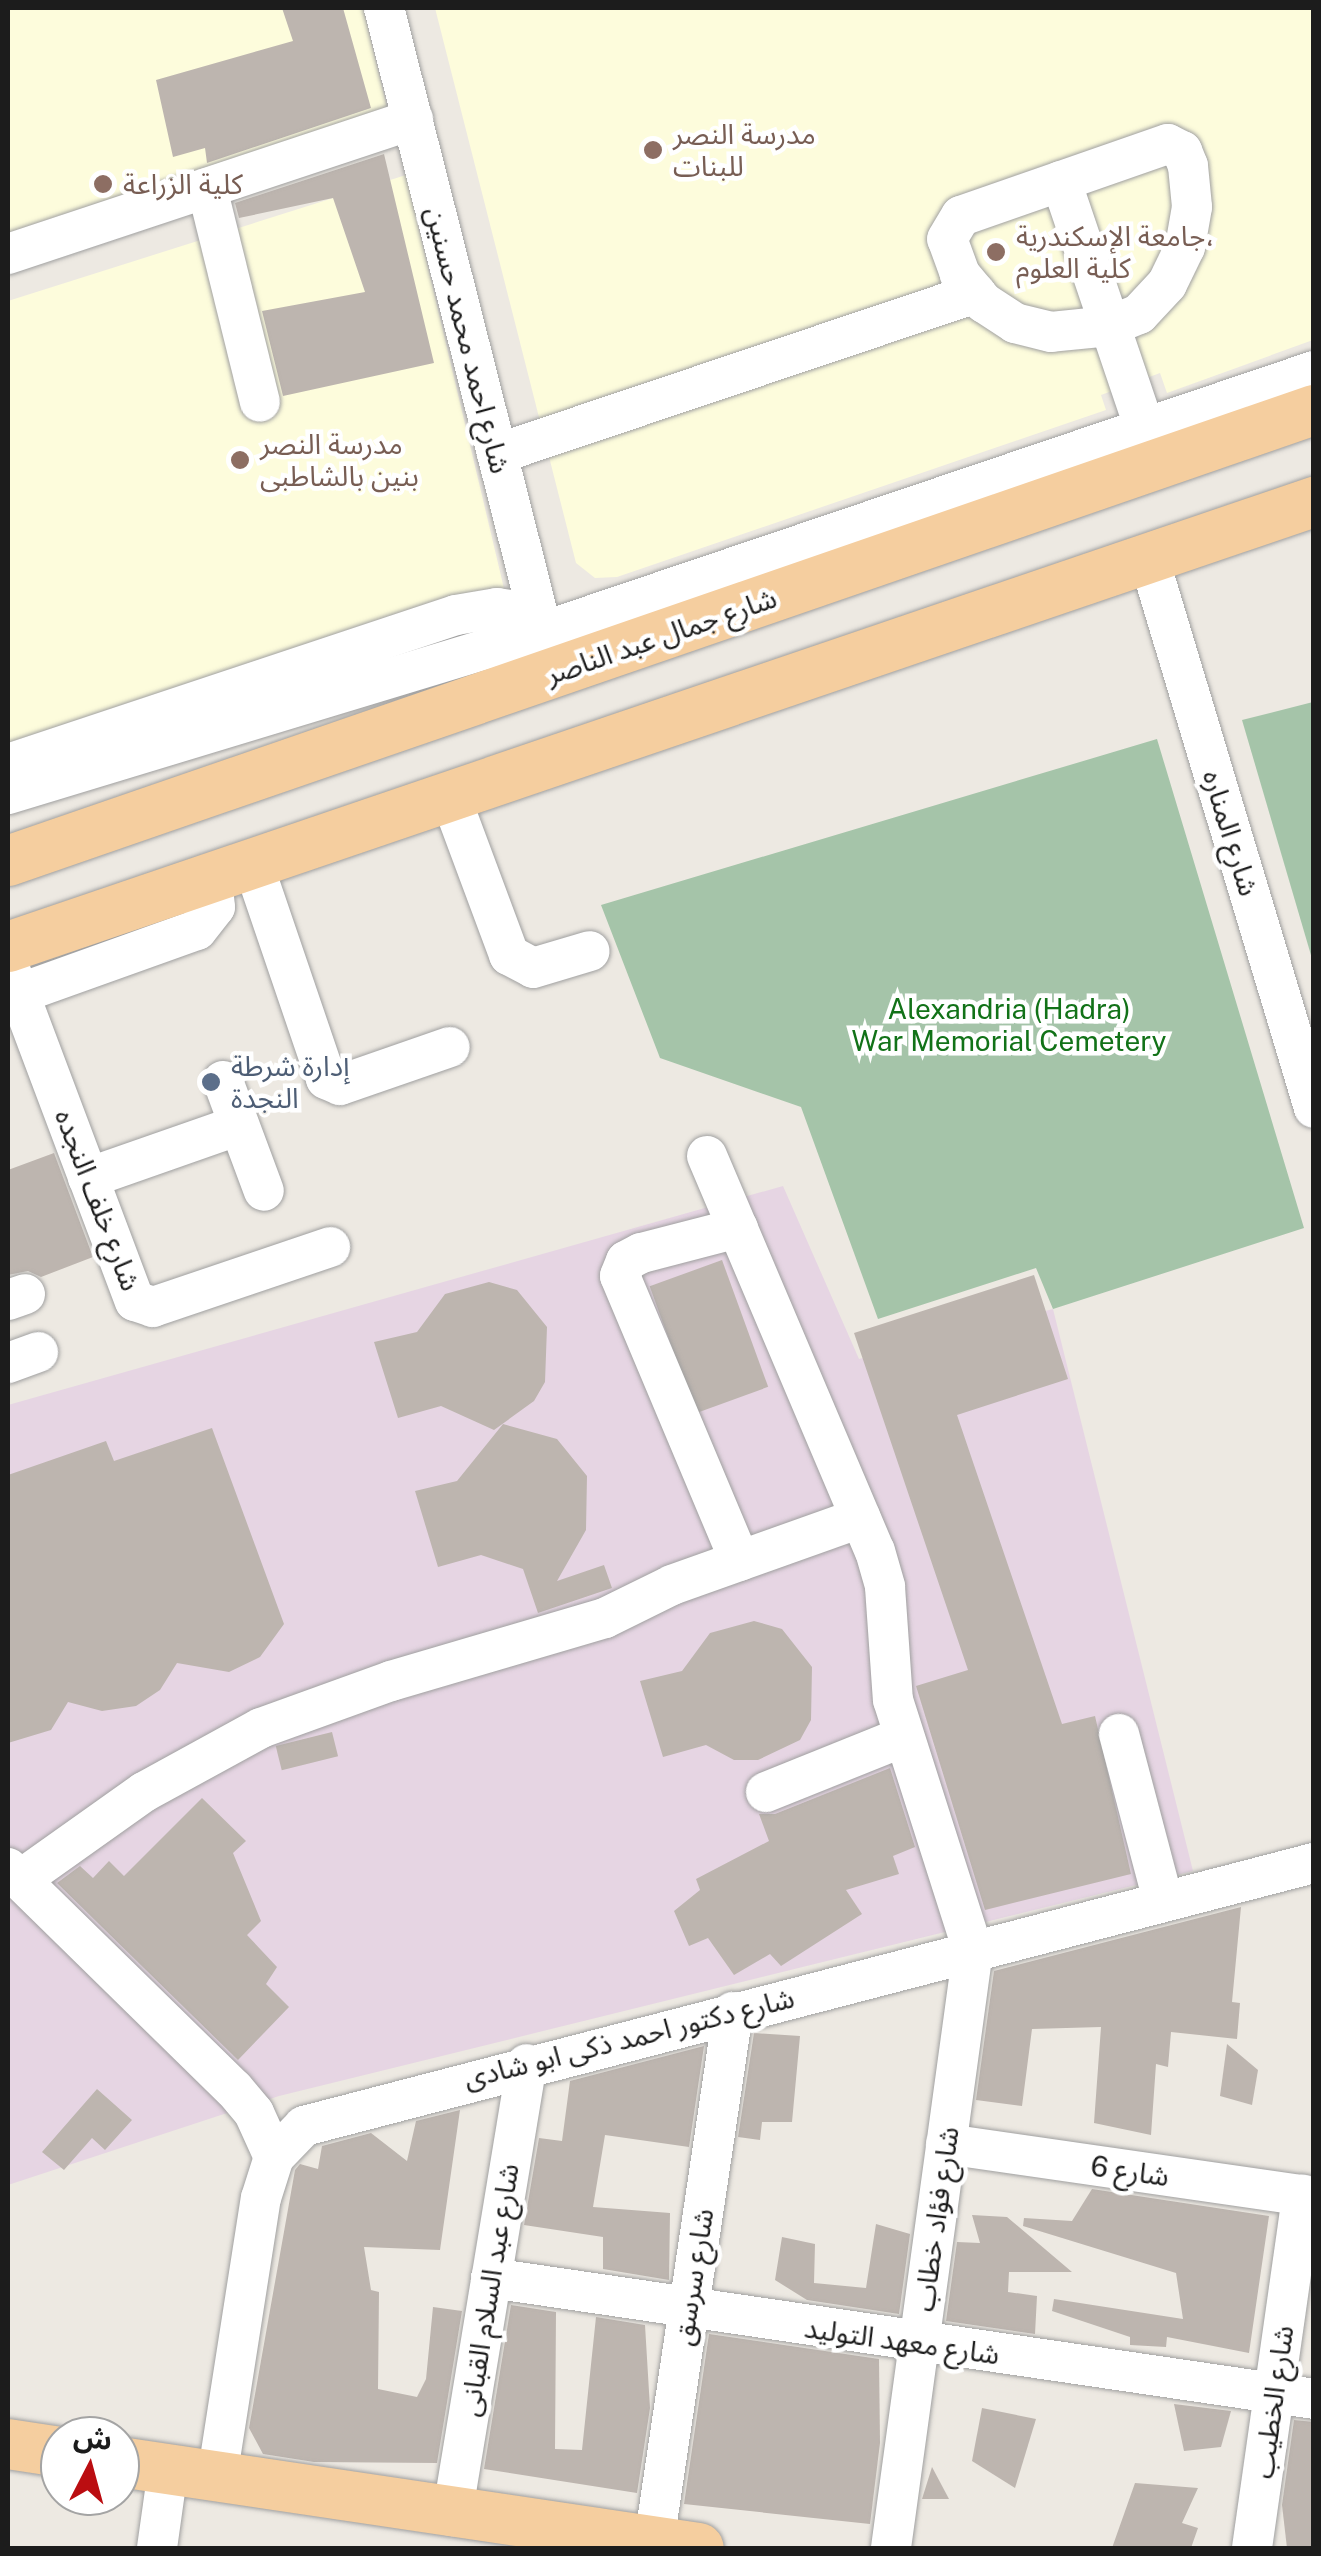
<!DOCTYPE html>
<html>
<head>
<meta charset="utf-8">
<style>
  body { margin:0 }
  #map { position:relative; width:1321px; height:2556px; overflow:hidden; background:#ede9e2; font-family:"Public Sans","Noto Sans Arabic",sans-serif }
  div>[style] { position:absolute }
  .industrial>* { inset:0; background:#e6d5e3 }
  .education>* { inset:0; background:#fdfcdc }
  .cemetery>* { inset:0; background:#a5c4a9 }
  .building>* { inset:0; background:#bdb5af; transform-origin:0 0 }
  .roads { filter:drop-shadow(0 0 2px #a0a0a0) drop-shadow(0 0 2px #a0a0a0) }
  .minor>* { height:40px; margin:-20px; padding:0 20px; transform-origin:20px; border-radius:20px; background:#fff }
  .major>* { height:50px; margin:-25px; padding:0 25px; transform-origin:25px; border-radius:25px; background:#f5ce9f }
  .dots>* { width:28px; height:28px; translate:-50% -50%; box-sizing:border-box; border:5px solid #fff; border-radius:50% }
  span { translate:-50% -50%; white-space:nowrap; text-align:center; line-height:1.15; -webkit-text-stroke:9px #fff; paint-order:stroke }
  .education-label { font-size:28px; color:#785e54 }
  .left { translate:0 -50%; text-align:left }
  .street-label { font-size:28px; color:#1c1c1c }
  .park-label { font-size:28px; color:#127218 }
  .service-label { font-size:28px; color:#4e5e75 }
  .frame { position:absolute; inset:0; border:10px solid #1c1c1c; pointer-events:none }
  .north { position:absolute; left:40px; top:2416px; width:100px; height:100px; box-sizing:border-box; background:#fff; border:2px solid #a4a4a4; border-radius:50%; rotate:6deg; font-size:28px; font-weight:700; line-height:40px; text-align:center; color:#1c1c1c }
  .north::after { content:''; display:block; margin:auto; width:35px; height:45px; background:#bb0d11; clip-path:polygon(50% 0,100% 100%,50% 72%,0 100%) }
</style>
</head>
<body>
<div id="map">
  <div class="industrial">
    <i style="clip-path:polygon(783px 1186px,859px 1359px,1053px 1309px,1193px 1871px,279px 2096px,8px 2185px,8px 1405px)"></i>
  </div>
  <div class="education">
    <i style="clip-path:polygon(8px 8px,363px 8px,390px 120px,8px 249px)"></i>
    <i style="clip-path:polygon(435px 8px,1313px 8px,1313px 340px,1167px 393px,1160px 373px,1101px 395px,1106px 410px,617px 577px,595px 578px,576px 563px)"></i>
    <i style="clip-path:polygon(406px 175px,511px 618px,8px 790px,8px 301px)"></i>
  </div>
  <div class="cemetery">
    <i style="clip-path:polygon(1313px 702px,1314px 702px,1313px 962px,1242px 720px)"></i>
    <i style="clip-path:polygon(1157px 739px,1304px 1228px,1053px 1309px,1036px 1268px,878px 1319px,801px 1107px,660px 1058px,601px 905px)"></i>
  </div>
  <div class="building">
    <i style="clip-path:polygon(282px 8px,343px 8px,371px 108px,207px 163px,205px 148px,173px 157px,156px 80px,293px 41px)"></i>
    <i style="clip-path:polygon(384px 154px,434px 363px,283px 396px,262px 311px,365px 292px,333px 198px,239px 218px,235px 203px)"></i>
    <i style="clip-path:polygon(54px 1153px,93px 1257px,41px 1277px,28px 1271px,8px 1275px,8px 1170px)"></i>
    <i style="left:722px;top:1260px;width:135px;height:77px;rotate:70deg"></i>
    <i style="clip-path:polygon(1034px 1275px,1068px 1379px,957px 1415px,1062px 1724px,1095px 1716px,1131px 1874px,985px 1910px,916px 1686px,968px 1670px,854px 1333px)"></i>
    <i style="clip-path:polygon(489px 1282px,517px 1290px,547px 1327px,545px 1382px,534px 1401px,494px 1430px,441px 1406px,398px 1418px,374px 1342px,417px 1332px,445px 1294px)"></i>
    <i style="clip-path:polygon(503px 1424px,557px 1439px,587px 1476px,586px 1530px,557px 1581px,604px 1565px,612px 1588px,538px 1613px,523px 1569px,481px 1555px,438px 1567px,415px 1491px,457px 1481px)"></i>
    <i style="clip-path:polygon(212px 1428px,284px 1624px,260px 1657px,229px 1672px,177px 1663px,160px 1690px,136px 1706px,102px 1711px,68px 1702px,51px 1730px,8px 1743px,8px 1475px,106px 1441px,114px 1461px)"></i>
    <i style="clip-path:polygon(754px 1621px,782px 1629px,812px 1667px,811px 1720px,800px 1740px,758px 1760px,734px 1760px,706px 1745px,663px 1757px,640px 1681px,682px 1671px,710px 1633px)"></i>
    <i style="left:332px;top:1732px;width:25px;height:58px;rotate:76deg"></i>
    <i style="clip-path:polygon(890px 1768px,915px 1847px,893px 1856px,899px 1874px,846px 1890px,862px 1914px,781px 1966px,770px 1954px,734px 1975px,708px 1938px,689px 1946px,674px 1911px,700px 1890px,696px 1879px,769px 1841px,759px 1814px,775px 1814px)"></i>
    <i style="clip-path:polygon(202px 1798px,246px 1841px,233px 1853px,261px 1921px,247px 1935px,277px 1967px,266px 1984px,289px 2007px,238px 2060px,57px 1883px,80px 1866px,93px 1878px,109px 1861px,124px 1876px)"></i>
    <i style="clip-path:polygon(1241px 1907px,1232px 2002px,1240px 2003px,1237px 2039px,1171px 2032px,1168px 2067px,1156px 2064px,1151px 2135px,1094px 2123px,1101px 2027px,1032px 2029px,1022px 2106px,976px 2100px,994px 1971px)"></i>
    <i style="clip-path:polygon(754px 2033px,800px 2036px,792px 2122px,762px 2122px,760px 2140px,738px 2137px)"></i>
    <i style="clip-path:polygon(1227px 2044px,1258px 2070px,1252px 2105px,1220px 2096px)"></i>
    <i style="clip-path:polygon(704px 2046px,689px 2147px,605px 2135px,593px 2207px,670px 2213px,669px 2280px,603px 2269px,603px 2237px,524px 2225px,539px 2138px,562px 2141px,570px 2081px)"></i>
    <i style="clip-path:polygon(97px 2089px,132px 2120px,105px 2150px,92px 2138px,64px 2170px,42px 2152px)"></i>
    <i style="clip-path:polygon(460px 2110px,440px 2250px,364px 2247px,371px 2290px,379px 2292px,378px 2389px,417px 2397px,426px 2379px,433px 2307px,462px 2311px,437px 2463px,314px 2462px,263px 2454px,249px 2428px,295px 2170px,300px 2164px,318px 2169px,322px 2146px,371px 2133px,407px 2161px,416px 2121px)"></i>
    <i style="clip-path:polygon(1092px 2189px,1269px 2216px,1249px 2353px,1167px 2337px,1166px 2347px,1130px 2345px,1130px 2337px,1052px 2311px,1054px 2299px,1183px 2319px,1176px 2273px,1023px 2226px,1024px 2218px,1072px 2221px)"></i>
    <i style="clip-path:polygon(972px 2215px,1007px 2217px,1072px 2272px,1009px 2272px,1008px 2292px,1037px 2296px,1035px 2334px,946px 2321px,957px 2242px,980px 2243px)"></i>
    <i style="clip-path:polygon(876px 2224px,910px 2234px,899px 2314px,807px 2300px,775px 2280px,782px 2237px,815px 2244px,814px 2283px,866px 2288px)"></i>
    <i style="clip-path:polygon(511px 2305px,556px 2312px,555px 2449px,582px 2450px,596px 2317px,645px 2325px,650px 2408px,637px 2493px,484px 2469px)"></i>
    <i style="clip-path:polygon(709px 2334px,879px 2359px,880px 2443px,870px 2524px,684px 2504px)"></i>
    <i style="clip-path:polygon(1174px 2404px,1231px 2411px,1221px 2447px,1184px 2451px)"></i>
    <i style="clip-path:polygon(982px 2408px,1036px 2419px,1015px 2488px,972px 2461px)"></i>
    <i style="clip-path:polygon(1294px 2420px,1314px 2422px,1314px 2548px,1287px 2548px,1282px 2505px)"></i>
    <i style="clip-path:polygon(932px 2467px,949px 2499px,922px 2499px)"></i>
    <i style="clip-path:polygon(1135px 2483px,1198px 2488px,1182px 2523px,1198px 2528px,1191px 2548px,1112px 2548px)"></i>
  </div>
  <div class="roads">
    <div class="minor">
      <i style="left:384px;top:8px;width:671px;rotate:75.76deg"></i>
      <i style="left:1168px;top:144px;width:16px;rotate:27deg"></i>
      <i style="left:1182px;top:151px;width:16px;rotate:68deg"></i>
      <i style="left:1188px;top:166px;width:41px;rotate:84.4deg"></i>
      <i style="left:1192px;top:207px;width:41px;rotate:99.9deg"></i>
      <i style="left:1185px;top:247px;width:41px;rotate:115.9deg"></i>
      <i style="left:1167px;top:284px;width:41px;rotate:133deg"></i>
      <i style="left:1139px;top:314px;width:31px;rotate:158deg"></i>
      <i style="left:1110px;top:326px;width:59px;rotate:174.2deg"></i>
      <i style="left:1051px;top:332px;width:37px;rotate:-166deg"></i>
      <i style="left:1015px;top:323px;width:37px;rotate:-147deg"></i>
      <i style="left:984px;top:303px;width:38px;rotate:-130deg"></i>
      <i style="left:960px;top:274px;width:37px;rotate:-110deg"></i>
      <i style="left:947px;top:239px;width:27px;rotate:-59deg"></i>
      <i style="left:961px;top:216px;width:219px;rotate:-19.2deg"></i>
      <i style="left:1061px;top:181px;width:265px;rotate:71.3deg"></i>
      <i style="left:207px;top:188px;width:220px;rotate:76.1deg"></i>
      <i style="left:8px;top:254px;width:427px;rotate:-18.4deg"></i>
      <i style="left:497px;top:454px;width:505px;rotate:-18.58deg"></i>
      <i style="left:1149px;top:559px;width:573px;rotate:73.27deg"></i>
      <i style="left:8px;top:764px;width:472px;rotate:-18.4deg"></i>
      <i style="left:456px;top:615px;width:42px;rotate:-9.7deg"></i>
      <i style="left:497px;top:608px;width:41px;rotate:8.3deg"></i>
      <i style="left:8px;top:794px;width:558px;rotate:-16.88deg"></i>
      <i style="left:542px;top:632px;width:815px;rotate:-18.68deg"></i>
      <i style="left:450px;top:796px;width:170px;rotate:69.6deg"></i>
      <i style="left:509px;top:955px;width:27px;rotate:28deg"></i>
      <i style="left:533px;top:968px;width:59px;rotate:-16.6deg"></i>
      <i style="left:253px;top:864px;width:227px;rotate:71.2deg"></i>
      <i style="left:326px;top:1079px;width:15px;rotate:23deg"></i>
      <i style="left:340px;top:1085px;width:116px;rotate:-19.1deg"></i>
      <i style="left:8px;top:964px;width:360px;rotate:69.4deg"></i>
      <i style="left:135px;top:1301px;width:19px;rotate:18deg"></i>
      <i style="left:153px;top:1307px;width:187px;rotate:-18.7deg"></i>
      <i style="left:18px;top:994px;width:190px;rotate:-19.7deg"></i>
      <i style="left:197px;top:930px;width:29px;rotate:-52deg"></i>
      <i style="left:215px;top:907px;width:29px;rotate:-96deg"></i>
      <i style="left:223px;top:1081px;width:117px;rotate:69.6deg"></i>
      <i style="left:707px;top:1156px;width:429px;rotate:67deg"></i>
      <i style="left:875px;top:1551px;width:37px;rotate:74deg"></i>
      <i style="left:885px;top:1587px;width:113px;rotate:86deg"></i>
      <i style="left:893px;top:1700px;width:262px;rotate:72.3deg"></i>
      <i style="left:973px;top:1950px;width:604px;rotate:97.81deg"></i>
      <i style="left:88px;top:1178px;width:160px;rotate:-19.3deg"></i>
      <i style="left:738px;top:1228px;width:100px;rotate:165.5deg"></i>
      <i style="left:641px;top:1253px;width:17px;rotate:152deg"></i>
      <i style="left:626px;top:1261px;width:16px;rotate:112deg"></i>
      <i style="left:620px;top:1276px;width:309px;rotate:67.2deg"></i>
      <i style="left:8px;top:1300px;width:18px;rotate:-19deg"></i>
      <i style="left:8px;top:1363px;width:32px;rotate:-20deg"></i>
      <i style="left:1119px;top:1734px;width:173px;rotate:75.2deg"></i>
      <i style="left:766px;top:1792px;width:148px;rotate:-21.9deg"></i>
      <i style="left:8px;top:1868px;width:316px;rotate:44.4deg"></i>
      <i style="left:234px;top:2089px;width:31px;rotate:50deg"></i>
      <i style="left:254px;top:2113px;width:48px;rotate:65.6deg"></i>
      <i style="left:20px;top:1880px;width:152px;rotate:-35.4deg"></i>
      <i style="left:144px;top:1792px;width:133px;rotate:-28.7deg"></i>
      <i style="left:261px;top:1728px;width:138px;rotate:-19.9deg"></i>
      <i style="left:391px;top:1681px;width:223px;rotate:-16.4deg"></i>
      <i style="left:605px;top:1618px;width:75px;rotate:-26.2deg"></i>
      <i style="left:672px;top:1585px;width:200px;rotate:-19.6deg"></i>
      <i style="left:946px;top:2144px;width:372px;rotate:8.2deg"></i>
      <i style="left:491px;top:2278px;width:832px;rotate:8.36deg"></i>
      <i style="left:217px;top:2478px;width:283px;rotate:-81.1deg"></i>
      <i style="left:261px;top:2198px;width:43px;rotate:-72.4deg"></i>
      <i style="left:274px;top:2157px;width:43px;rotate:-45.9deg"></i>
      <i style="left:304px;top:2126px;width:1044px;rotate:-14.6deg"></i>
      <i style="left:452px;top:2516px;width:458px;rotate:-80.6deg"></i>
      <i style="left:654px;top:2542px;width:536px;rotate:-81.52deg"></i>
      <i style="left:157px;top:2548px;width:79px;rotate:-82deg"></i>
      <i style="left:1252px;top:2548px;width:357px;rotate:-81.9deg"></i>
    </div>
    <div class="major">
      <i style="left:8px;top:861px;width:1382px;rotate:-19.05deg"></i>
      <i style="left:8px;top:947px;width:1380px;rotate:-18.82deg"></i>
      <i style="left:8px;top:2444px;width:53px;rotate:8.7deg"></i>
      <i style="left:120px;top:2462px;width:585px;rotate:8.45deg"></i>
    </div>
  </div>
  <div class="dots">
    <i style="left:653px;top:150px;background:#8d6e63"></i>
    <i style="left:103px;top:184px;background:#8d6e63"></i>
    <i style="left:996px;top:252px;background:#8d6e63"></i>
    <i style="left:240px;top:460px;background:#8d6e63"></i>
    <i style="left:211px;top:1082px;background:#5c6f8a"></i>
  </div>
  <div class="education-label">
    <span class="left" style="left:673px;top:150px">مدرسة النصر<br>للبنات</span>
    <span class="left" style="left:123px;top:184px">كلية الزراعة</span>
    <span class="left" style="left:1016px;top:252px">جامعة الإسكندرية،<br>كلية العلوم</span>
    <span class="left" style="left:260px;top:460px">مدرسة النصر<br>بنين بالشاطبى</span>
  </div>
  <div class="street-label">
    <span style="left:468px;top:340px;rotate:76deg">شارع احمد محمد حسنين</span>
    <span style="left:661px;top:636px;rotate:-19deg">شارع جمال عبد الناصر</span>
    <span style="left:1231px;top:833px;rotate:73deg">شارع المناره</span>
    <span style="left:98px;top:1200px;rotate:69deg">شارع خلف النجده</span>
    <span style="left:629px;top:2038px;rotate:-14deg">شارع دكتور احمد ذكى ابو شادى</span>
    <span style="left:1130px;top:2171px;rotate:8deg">شارع 6</span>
    <span style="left:936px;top:2219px;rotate:-82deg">شارع فؤاد خطاب</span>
    <span style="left:693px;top:2277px;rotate:-81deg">شارع سرسق</span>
    <span style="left:489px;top:2290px;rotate:-81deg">شارع عبد السلام القبانى</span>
    <span style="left:902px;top:2341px;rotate:8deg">شارع معهد التوليد</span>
    <span style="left:1273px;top:2402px;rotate:-82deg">شارع الخطيب</span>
  </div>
  <div class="park-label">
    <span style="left:1009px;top:1025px">Alexandria (Hadra)<br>War Memorial Cemetery</span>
  </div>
  <div class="service-label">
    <span class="left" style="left:231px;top:1082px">إدارة شرطة<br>النجدة</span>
  </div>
  <div class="frame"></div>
  <div class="north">ش</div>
</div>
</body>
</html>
